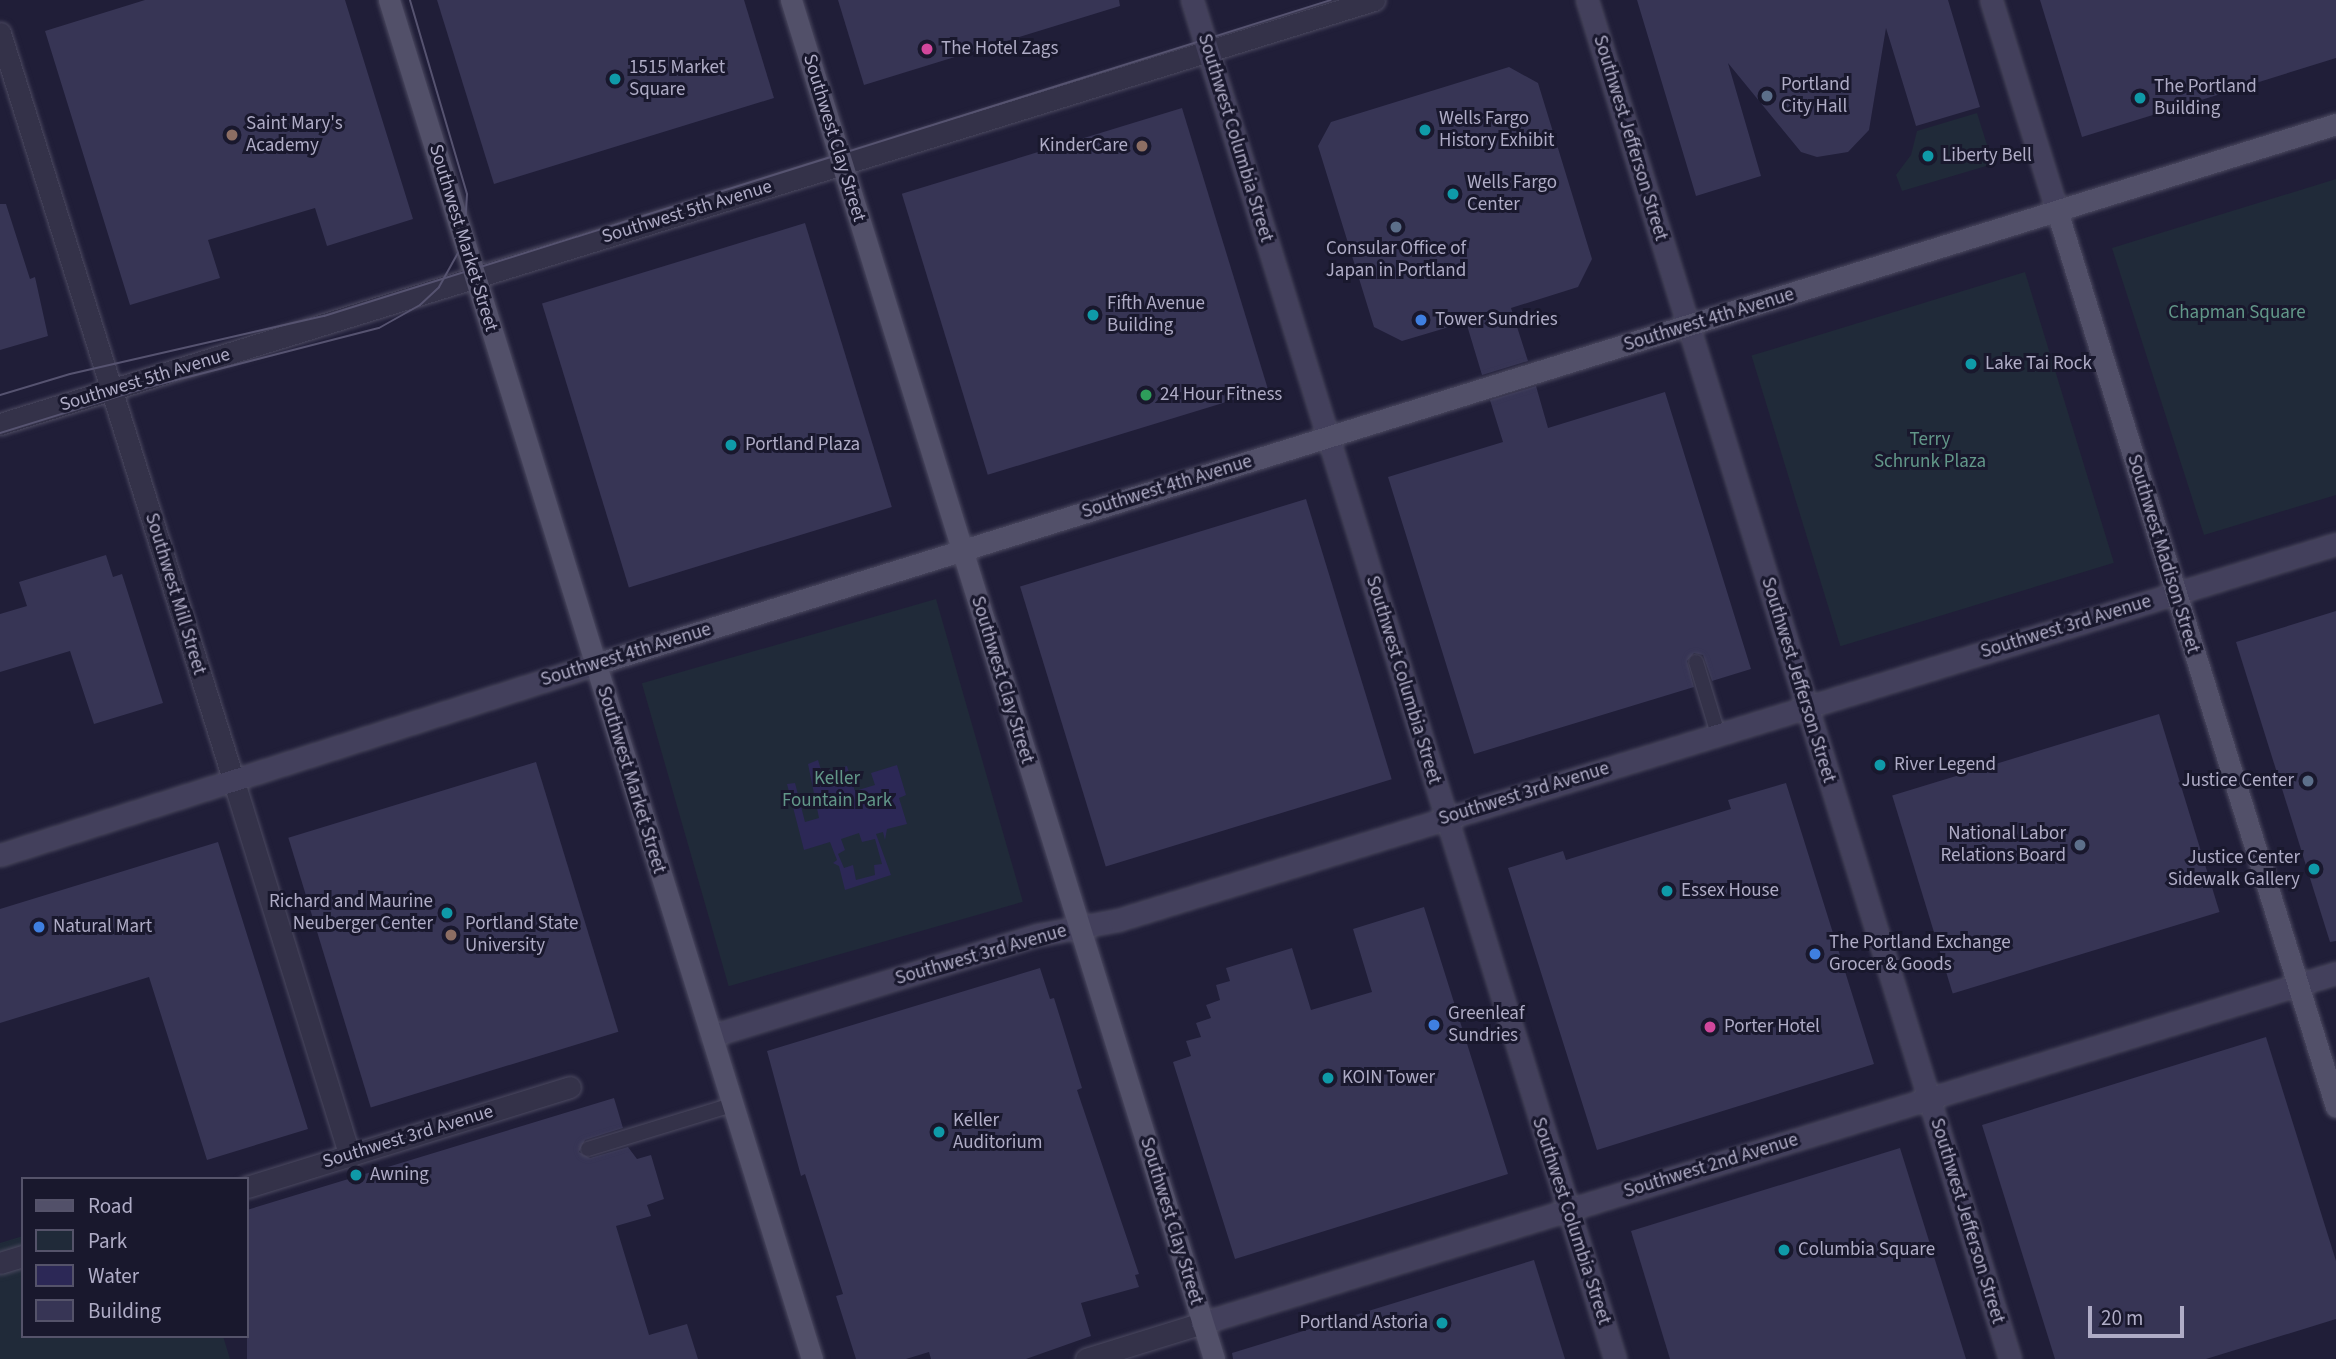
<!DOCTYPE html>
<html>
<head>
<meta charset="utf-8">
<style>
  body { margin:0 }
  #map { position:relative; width:2336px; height:1359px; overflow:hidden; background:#201e38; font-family:"Source Sans 3",sans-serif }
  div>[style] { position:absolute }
  .green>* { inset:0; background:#202a39; transform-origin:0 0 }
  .water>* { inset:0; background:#2c2856 }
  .building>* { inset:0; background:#373555; transform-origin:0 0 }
  .roads { filter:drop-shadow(0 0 2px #4c4a61) drop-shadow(0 0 2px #4c4a61) }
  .service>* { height:14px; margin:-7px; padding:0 7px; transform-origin:7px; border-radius:7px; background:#343249 }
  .pedestrian>* { height:21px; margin:-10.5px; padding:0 10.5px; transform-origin:10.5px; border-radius:10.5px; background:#343249 }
  .minor>* { height:21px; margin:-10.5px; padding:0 10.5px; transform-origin:10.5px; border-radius:10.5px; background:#343249 }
  .tertiary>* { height:21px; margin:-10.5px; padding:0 10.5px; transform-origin:10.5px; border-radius:10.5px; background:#343249 }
  .secondary>* { height:21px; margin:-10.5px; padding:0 10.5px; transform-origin:10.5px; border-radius:10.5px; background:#43405c }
  .primary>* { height:21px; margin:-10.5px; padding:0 10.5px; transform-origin:10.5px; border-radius:10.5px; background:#525069 }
  .tram>* { height:2px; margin:-1px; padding:0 1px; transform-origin:1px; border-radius:1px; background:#565370 }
  .dots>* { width:19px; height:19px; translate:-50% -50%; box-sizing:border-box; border:4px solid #19182d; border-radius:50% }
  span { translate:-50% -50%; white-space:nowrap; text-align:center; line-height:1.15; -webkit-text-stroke:6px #19182d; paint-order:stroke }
  .poi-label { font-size:19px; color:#afacc6 }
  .left { translate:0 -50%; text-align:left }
  .right { translate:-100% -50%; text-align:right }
  .street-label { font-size:19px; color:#afacc6 }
  .park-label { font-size:19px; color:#629789 }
  .legend { position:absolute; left:21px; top:1177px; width:228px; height:161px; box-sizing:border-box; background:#19182d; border:2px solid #55536a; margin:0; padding:9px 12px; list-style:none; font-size:21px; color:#afacc6 }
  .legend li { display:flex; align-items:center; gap:14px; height:35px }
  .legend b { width:35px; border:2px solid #55536a }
  .scale { position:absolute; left:2088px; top:1306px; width:96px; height:32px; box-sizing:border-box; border:4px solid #afacc6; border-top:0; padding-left:9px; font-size:21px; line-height:24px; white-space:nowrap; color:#afacc6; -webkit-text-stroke:5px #19182d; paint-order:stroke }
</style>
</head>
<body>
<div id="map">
  <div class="green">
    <i style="clip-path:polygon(1977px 113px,1993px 164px,1902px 191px,1896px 175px,1911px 155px,1917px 131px)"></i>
    <i style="clip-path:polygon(2336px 179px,2336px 495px,2204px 535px,2112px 248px)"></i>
    <i style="left:2025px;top:272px;width:304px;height:286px;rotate:73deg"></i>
    <i style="left:936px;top:599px;width:315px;height:306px;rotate:74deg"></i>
    <i style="clip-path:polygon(23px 1236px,23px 1336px,223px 1336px,230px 1359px,0 1359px,0 1243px)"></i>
  </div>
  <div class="water">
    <i style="clip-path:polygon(evenodd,818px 760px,822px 773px,847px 766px,855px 791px,875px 785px,871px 773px,897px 765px,906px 795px,899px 798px,907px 824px,887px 829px,885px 840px,883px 832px,876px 834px,891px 875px,845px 890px,839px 866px,833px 863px,837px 860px,830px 842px,804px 850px,787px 784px,795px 783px,805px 822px,819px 818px,808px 764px,818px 760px,859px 833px,862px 842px,875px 839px,882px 864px,874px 865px,875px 875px,856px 880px,853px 865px,844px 868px,838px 854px,845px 850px,841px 839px,859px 833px)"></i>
  </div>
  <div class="building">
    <i style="clip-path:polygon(145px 0,345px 0,413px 219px,327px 246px,315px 208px,208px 240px,220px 278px,130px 305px,45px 31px)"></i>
    <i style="clip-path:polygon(437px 0,744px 0,774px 98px,494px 184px)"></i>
    <i style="clip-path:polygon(838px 0,1119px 0,1120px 6px,864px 85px)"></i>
    <i style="clip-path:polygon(1637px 0,1948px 0,1980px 107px,1916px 126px,1886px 28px,1869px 130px,1848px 152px,1817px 157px,1801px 152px,1728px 63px,1761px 176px,1696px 196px)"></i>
    <i style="clip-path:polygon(2040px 0,2336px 0,2336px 58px,2082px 137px)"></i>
    <i style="clip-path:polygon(1509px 67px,1538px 83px,1592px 259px,1578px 287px,1511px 308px,1528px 361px,1482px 375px,1466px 322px,1402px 341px,1374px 327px,1318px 146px,1331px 122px)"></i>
    <i style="left:1182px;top:108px;width:294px;height:293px;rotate:73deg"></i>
    <i style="clip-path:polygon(0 204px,6px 204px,30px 279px,35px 277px,48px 336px,0 350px)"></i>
    <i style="left:805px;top:223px;width:297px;height:275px;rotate:73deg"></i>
    <i style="clip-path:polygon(1536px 386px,1548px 428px,1665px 392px,1751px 669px,1712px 681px,1703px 655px,1694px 653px,1687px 661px,1694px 687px,1474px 754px,1388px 477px,1503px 442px,1490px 400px)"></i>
    <i style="left:1306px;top:499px;width:293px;height:299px;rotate:73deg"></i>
    <i style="clip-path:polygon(106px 555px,113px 577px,122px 574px,163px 703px,94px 724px,70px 651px,0 672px,0 614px,27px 606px,19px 582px)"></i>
    <i style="clip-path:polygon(2336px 611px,2336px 941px,2330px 942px,2236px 642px)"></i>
    <i style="left:2159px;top:714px;width:207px;height:279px;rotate:73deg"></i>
    <i style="left:536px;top:762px;width:282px;height:259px;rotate:73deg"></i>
    <i style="clip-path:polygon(1786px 783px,1874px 1064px,1597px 1150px,1508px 868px,1563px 851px,1566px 860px,1731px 809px,1728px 800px)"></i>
    <i style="clip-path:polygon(218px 842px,308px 1129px,207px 1160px,149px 977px,0 1023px,0 909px)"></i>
    <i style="clip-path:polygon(1424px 907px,1508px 1174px,1235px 1259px,1173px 1062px,1191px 1056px,1186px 1041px,1201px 1037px,1196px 1023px,1211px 1018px,1206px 1005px,1220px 1000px,1216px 985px,1230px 981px,1226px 968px,1292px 948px,1311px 1010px,1372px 992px,1353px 929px)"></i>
    <i style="clip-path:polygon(1040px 968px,1050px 999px,1054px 998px,1082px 1088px,1077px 1090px,1139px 1274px,1135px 1275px,1139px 1287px,1081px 1303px,1091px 1336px,1026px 1359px,931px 1359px,929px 1352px,906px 1359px,856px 1359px,836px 1296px,843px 1294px,805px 1174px,801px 1176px,767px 1051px)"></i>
    <i style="clip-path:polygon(2266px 1037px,2336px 1261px,2336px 1319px,2206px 1359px,2055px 1359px,1982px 1125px)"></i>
    <i style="clip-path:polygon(614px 1098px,623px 1128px,585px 1140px,579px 1152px,590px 1158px,628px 1147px,637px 1159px,651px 1155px,664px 1199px,647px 1205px,651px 1216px,616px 1226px,649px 1335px,687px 1324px,698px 1359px,247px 1359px,247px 1210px)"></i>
    <i style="clip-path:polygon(1900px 1148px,1966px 1359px,1670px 1359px,1631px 1231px)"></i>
    <i style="clip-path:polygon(1534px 1260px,1565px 1359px,1233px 1359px,1232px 1353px)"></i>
  </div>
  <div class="roads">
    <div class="service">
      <i style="left:1696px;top:662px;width:75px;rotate:73deg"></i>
      <i style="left:588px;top:1149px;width:151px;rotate:-17deg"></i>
    </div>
    <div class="pedestrian">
      <i style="left:234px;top:782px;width:392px;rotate:72.8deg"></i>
      <i style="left:247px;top:1187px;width:338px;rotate:-17.2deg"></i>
      <i style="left:0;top:1263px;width:24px;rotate:-17deg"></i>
    </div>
    <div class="minor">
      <i style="left:1086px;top:1359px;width:121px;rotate:-17.2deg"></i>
    </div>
    <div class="tertiary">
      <i style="left:0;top:33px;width:785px;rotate:72.65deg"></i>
      <i style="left:0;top:424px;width:1438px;rotate:-17.15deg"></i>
    </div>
    <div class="secondary">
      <i style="left:1192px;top:0;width:1423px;rotate:72.71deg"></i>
      <i style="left:1587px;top:0;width:1423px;rotate:72.71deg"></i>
      <i style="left:1991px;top:0;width:221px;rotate:72.6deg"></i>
      <i style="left:0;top:855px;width:626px;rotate:-17.77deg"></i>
      <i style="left:711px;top:1036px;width:342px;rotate:-17.2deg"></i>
      <i style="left:1038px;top:935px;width:81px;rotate:-10.6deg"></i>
      <i style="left:1118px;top:920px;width:1275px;rotate:-17.16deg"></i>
      <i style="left:1202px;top:1323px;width:1187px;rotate:-17.15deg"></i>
    </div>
    <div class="primary">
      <i style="left:389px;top:0;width:1423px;rotate:72.71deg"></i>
      <i style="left:791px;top:0;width:1423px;rotate:72.71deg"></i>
      <i style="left:2057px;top:211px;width:938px;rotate:72.7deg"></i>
      <i style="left:596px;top:664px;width:1822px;rotate:-17.24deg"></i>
    </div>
  </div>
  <div class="tram">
    <i style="left:0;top:395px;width:73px;rotate:-16.7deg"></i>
    <i style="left:70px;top:374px;width:261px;rotate:-12.9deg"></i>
    <i style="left:324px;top:316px;width:1055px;rotate:-17.42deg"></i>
    <i style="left:0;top:433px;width:156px;rotate:-17.2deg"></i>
    <i style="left:149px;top:387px;width:237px;rotate:-14.4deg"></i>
    <i style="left:379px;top:328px;width:47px;rotate:-29.3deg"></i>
    <i style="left:420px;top:305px;width:26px;rotate:-43deg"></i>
    <i style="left:439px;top:287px;width:51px;rotate:-60.9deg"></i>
    <i style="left:464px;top:242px;width:48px;rotate:-86.4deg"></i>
    <i style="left:467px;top:194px;width:202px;rotate:-106.4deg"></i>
  </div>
  <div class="dots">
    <i style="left:927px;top:49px;background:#d1479c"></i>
    <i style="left:615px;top:79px;background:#0f9aa8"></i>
    <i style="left:1767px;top:96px;background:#5c6f8a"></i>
    <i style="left:2140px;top:98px;background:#0f9aa8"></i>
    <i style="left:1425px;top:130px;background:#0f9aa8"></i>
    <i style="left:232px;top:135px;background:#8d6e63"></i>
    <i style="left:1142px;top:146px;background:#8d6e63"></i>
    <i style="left:1928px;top:156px;background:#0f9aa8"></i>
    <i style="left:1453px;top:194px;background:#0f9aa8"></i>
    <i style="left:1396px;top:227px;background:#5c6f8a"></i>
    <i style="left:1093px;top:315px;background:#0f9aa8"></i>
    <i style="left:1421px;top:320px;background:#3f7fe0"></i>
    <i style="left:1971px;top:364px;background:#0f9aa8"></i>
    <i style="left:1146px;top:395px;background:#2e9e5b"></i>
    <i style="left:731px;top:445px;background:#0f9aa8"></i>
    <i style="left:1880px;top:765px;background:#0f9aa8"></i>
    <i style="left:2308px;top:781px;background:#5c6f8a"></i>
    <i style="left:2080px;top:845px;background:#5c6f8a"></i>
    <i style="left:2314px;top:869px;background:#0f9aa8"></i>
    <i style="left:1667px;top:891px;background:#0f9aa8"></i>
    <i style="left:447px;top:913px;background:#0f9aa8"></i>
    <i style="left:39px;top:927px;background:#3f7fe0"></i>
    <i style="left:451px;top:935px;background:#8d6e63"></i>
    <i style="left:1815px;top:954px;background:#3f7fe0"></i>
    <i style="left:1434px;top:1025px;background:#3f7fe0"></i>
    <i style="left:1710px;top:1027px;background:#d1479c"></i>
    <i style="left:1328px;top:1078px;background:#0f9aa8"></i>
    <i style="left:939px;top:1132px;background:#0f9aa8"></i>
    <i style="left:356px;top:1175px;background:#0f9aa8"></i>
    <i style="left:1784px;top:1250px;background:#0f9aa8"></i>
    <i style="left:1442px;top:1323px;background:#0f9aa8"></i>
  </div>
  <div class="poi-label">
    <span class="left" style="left:941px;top:49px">The Hotel Zags</span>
    <span class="left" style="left:629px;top:79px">1515 Market<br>Square</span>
    <span class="left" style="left:1781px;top:96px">Portland<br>City Hall</span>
    <span class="left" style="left:2154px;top:98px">The Portland<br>Building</span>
    <span class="left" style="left:1439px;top:130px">Wells Fargo<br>History Exhibit</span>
    <span class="left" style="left:246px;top:135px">Saint Mary's<br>Academy</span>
    <span class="right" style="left:1128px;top:146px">KinderCare</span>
    <span class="left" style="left:1942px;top:156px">Liberty Bell</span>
    <span class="left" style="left:1467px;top:194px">Wells Fargo<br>Center</span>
    <span style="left:1396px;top:260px">Consular Office of<br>Japan in Portland</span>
    <span class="left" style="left:1107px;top:315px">Fifth Avenue<br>Building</span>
    <span class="left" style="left:1435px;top:320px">Tower Sundries</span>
    <span class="left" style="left:1985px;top:364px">Lake Tai Rock</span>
    <span class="left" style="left:1160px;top:395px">24 Hour Fitness</span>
    <span class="left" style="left:745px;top:445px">Portland Plaza</span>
    <span class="left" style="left:1894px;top:765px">River Legend</span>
    <span class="right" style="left:2294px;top:781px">Justice Center</span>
    <span class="right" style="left:2066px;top:845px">National Labor<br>Relations Board</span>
    <span class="right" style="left:2300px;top:869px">Justice Center<br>Sidewalk Gallery</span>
    <span class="left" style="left:1681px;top:891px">Essex House</span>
    <span class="right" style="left:433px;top:913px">Richard and Maurine<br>Neuberger Center</span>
    <span class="left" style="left:465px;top:935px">Portland State<br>University</span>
    <span class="left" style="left:53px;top:927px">Natural Mart</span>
    <span class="left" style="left:1829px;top:954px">The Portland Exchange<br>Grocer &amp; Goods</span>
    <span class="left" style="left:1448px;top:1025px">Greenleaf<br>Sundries</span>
    <span class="left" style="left:1724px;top:1027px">Porter Hotel</span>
    <span class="left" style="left:1342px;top:1078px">KOIN Tower</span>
    <span class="left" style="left:953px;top:1132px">Keller<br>Auditorium</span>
    <span class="left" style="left:370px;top:1175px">Awning</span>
    <span class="left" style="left:1798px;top:1250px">Columbia Square</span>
    <span class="right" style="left:1428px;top:1323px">Portland Astoria</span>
  </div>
  <div class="street-label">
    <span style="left:834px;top:138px;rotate:73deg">Southwest Clay Street</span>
    <span style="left:1235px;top:138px;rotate:73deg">Southwest Columbia Street</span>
    <span style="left:1630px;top:138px;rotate:73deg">Southwest Jefferson Street</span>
    <span style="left:687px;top:212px;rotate:-17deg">Southwest 5th Avenue</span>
    <span style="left:463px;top:238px;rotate:73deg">Southwest Market Street</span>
    <span style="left:1709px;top:320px;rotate:-17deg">Southwest 4th Avenue</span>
    <span style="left:145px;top:380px;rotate:-17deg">Southwest 5th Avenue</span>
    <span style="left:1167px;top:487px;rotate:-17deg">Southwest 4th Avenue</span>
    <span style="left:2163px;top:554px;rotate:73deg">Southwest Madison Street</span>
    <span style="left:175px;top:594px;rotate:73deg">Southwest Mill Street</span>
    <span style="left:2066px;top:627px;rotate:-17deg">Southwest 3rd Avenue</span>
    <span style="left:626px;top:655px;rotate:-17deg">Southwest 4th Avenue</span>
    <span style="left:1002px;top:680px;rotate:73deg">Southwest Clay Street</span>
    <span style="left:1403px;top:680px;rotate:73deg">Southwest Columbia Street</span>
    <span style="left:1798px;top:680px;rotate:73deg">Southwest Jefferson Street</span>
    <span style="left:631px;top:780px;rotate:73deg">Southwest Market Street</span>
    <span style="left:1524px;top:794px;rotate:-17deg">Southwest 3rd Avenue</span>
    <span style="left:981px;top:955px;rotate:-16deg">Southwest 3rd Avenue</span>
    <span style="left:408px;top:1137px;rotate:-17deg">Southwest 3rd Avenue</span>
    <span style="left:1711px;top:1166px;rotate:-17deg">Southwest 2nd Avenue</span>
    <span style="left:1171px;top:1221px;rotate:73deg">Southwest Clay Street</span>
    <span style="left:1571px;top:1221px;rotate:72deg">Southwest Columbia Street</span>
    <span style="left:1967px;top:1221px;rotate:73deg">Southwest Jefferson Street</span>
  </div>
  <div class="park-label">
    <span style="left:2237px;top:313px">Chapman Square</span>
    <span style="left:1930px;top:451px">Terry<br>Schrunk Plaza</span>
    <span style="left:837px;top:790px">Keller<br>Fountain Park</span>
  </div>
  <ul class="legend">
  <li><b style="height:9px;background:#525069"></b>Road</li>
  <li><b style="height:19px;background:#202a39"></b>Park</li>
  <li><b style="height:19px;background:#2c2856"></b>Water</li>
  <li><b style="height:19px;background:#373555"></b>Building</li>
  </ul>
  <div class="scale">20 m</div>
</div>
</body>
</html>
